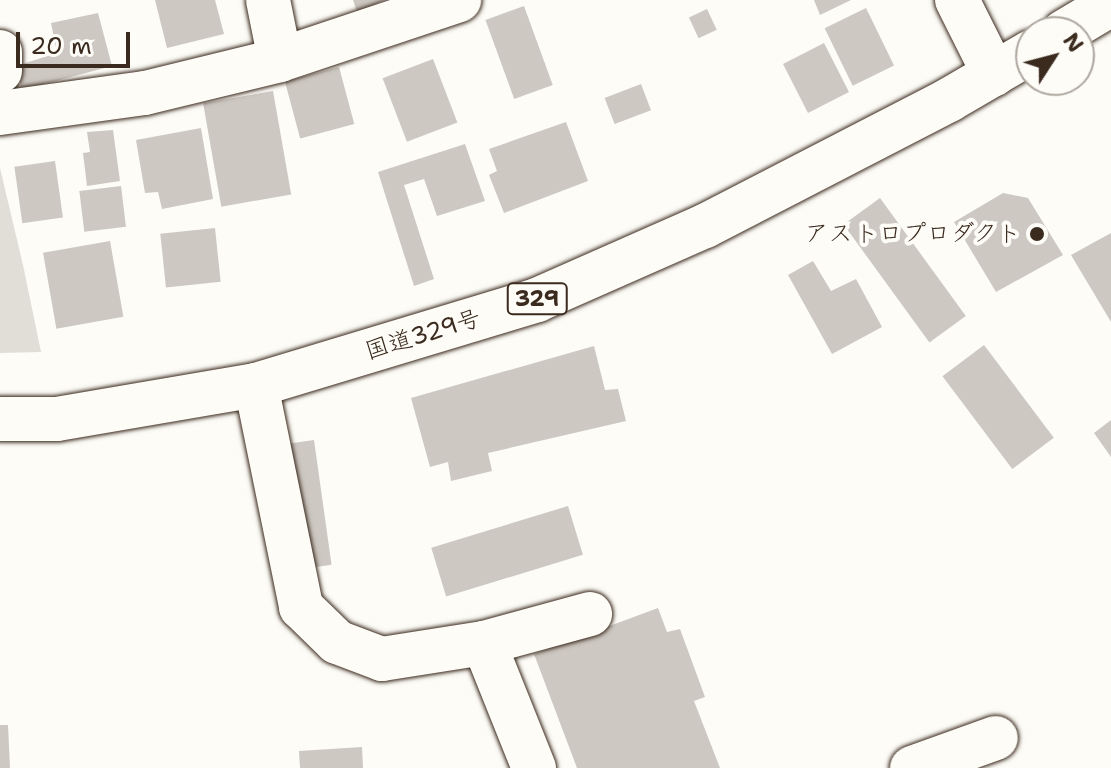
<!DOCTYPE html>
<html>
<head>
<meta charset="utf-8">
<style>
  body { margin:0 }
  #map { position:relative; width:1111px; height:768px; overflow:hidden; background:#fdfcf7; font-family:"Shantell Sans","Klee One",sans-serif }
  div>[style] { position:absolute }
  .green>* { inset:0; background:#e1ded7 }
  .building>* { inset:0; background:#cdc8c2; transform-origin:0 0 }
  .roads { filter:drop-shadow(0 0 2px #3b2a1e) drop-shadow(0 0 2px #3b2a1e) }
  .minor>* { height:44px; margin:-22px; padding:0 22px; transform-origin:22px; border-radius:22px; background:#fdfcf7 }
  .highway>* { height:44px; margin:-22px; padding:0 22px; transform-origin:22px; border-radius:22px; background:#fdfcf7 }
  .dots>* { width:22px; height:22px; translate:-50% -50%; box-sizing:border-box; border:4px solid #fdfcf7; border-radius:50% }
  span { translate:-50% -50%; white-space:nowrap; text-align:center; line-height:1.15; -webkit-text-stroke:8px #fdfcf7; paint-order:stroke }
  .shield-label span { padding:2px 6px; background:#fdfcf7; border:2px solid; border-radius:6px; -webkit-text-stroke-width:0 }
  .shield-label { font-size:22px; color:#3b2a1e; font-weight:700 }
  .poi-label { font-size:24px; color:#3b2a1e }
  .right { translate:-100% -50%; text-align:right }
  .street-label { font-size:24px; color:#3b2a1e }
  .north { position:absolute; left:1015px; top:16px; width:80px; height:80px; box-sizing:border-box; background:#fdfcf7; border:2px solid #afa8a0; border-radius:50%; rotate:54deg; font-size:22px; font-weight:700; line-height:32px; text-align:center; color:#3b2a1e }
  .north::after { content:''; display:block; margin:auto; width:28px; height:36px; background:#3b2a1e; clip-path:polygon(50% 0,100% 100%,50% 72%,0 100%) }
  .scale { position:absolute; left:16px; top:32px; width:114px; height:36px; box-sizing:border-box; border:4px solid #3b2a1e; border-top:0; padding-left:10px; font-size:24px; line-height:28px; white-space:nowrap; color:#3b2a1e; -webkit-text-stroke:6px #fdfcf7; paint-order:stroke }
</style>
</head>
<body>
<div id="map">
  <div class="green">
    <i style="clip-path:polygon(0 168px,23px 265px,41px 352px,0 353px)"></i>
  </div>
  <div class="building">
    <i style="clip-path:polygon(155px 0,215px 0,224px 34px,167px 48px)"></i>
    <i style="clip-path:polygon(353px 0,384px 0,357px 12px)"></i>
    <i style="clip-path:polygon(814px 0,851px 0,820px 15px)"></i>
    <i style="left:524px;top:6px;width:84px;height:41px;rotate:70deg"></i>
    <i style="left:866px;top:8px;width:64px;height:46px;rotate:64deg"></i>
    <i style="left:707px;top:9px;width:23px;height:20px;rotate:65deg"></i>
    <i style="clip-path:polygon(98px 13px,112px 66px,22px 90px,16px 66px,57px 53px,51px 23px)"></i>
    <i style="left:824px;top:43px;width:55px;height:46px;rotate:63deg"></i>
    <i style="left:433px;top:59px;width:68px;height:54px;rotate:69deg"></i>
    <i style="left:339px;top:67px;width:59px;height:56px;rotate:75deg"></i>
    <i style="left:641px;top:84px;width:28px;height:39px;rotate:69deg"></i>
    <i style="left:273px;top:91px;width:105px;height:71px;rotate:80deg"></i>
    <i style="clip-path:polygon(566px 122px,588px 181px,504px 213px,489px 175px,497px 171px,489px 149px)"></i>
    <i style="clip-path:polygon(201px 128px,213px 199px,162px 209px,158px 192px,145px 193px,136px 140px)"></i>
    <i style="clip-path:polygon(113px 130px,120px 181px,87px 186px,83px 153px,90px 152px,87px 132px)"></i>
    <i style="clip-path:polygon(465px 144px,485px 201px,437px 216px,424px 179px,404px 185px,434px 279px,414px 286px,378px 172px)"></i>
    <i style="left:55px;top:161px;width:57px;height:41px;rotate:82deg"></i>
    <i style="left:121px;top:186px;width:41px;height:42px;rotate:83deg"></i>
    <i style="clip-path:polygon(1003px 193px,1028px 198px,1063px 255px,996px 292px,954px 222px)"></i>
    <i style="left:880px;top:198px;width:146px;height:45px;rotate:54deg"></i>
    <i style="left:215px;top:228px;width:54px;height:55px;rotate:84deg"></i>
    <i style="clip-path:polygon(1111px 233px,1111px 322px,1071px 255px)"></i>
    <i style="left:110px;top:241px;width:77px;height:68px;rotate:80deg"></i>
    <i style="clip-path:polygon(813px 261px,831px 291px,856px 279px,882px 327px,832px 354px,788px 275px)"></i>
    <i style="left:984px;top:345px;width:116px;height:52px;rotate:53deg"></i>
    <i style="clip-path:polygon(594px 346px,605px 390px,618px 389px,626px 421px,488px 453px,492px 471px,451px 481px,448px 462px,430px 467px,411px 398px)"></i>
    <i style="clip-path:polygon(1111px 420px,1111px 457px,1094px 433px)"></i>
    <i style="left:314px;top:440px;width:126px;height:30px;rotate:82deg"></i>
    <i style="left:568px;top:506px;width:51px;height:143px;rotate:73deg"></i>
    <i style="clip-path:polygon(658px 608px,667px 632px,680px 629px,705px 697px,694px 701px,720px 768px,577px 768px,534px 654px)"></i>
    <i style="clip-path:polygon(0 725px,8px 725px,10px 768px,0 768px)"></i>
    <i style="clip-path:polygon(362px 747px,363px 768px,300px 768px,299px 751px)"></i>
  </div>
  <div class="roads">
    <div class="minor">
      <i style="left:268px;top:0;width:61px;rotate:78.7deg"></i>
      <i style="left:957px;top:0;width:83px;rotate:63.4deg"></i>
      <i style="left:0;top:52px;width:19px;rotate:90deg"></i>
      <i style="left:0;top:113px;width:146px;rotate:-7.9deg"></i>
      <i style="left:145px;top:93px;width:139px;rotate:-13.7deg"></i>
      <i style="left:280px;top:60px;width:189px;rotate:-18.5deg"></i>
      <i style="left:256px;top:385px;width:227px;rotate:78.5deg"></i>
      <i style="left:301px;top:607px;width:50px;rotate:44.2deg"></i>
      <i style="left:337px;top:642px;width:48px;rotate:20.7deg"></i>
      <i style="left:382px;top:659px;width:103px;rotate:-8.9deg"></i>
      <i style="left:484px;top:643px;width:110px;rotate:-15.3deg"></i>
      <i style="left:484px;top:643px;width:135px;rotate:68.2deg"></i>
      <i style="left:912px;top:768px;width:89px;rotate:-19.7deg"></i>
    </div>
    <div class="highway">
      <i style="left:1064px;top:32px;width:55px;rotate:-30.8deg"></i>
      <i style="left:0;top:419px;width:57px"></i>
      <i style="left:57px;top:419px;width:202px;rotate:-9.7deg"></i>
      <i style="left:256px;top:385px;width:294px;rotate:-16.8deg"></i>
      <i style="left:537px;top:300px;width:184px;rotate:-23.8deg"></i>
      <i style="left:705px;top:226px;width:275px;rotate:-27.3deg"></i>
      <i style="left:949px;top:100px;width:95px;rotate:-30.3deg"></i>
    </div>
  </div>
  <div class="dots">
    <i style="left:1037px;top:234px;background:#3b2a1e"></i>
  </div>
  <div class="shield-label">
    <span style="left:537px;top:299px">329</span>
  </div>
  <div class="poi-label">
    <span class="right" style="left:1021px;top:234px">アストロプロダクト</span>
  </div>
  <div class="street-label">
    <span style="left:423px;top:335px;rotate:-17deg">国道329号</span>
  </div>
  <div class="north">N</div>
  <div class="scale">20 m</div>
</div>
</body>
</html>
